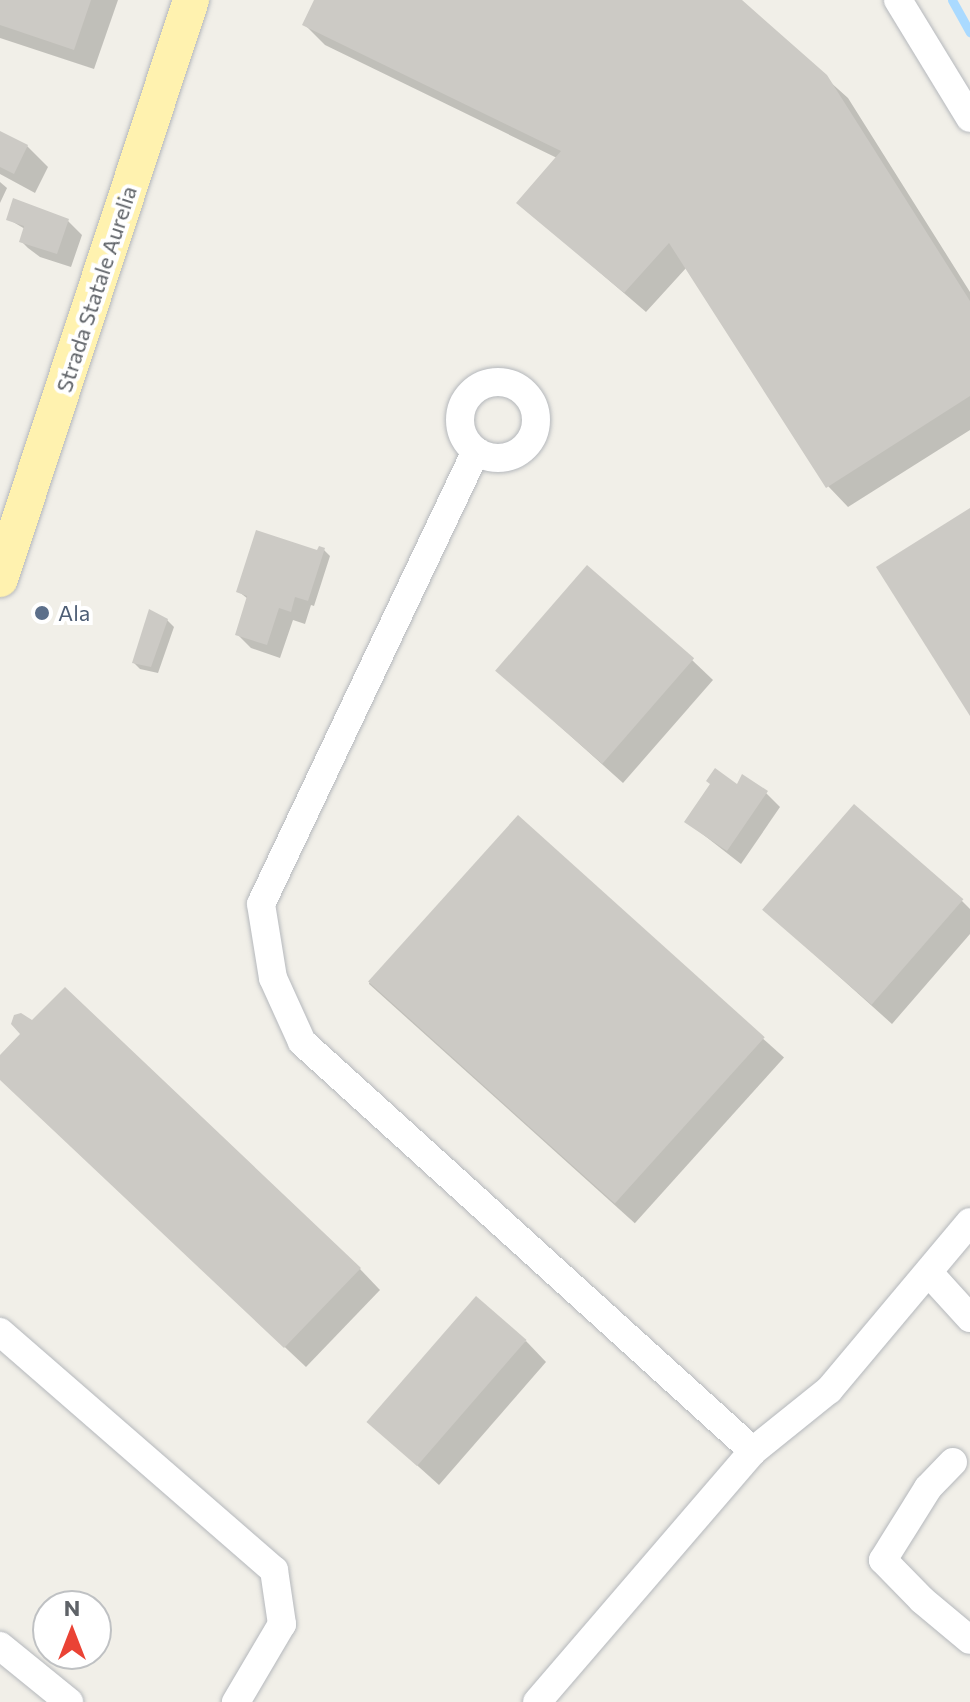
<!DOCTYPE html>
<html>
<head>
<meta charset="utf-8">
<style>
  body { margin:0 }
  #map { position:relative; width:970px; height:1702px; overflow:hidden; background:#f1efe8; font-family:Commissioner,sans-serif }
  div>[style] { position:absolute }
  .shadow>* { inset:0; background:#0003; transform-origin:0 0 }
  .stream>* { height:9px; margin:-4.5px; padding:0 4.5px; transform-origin:4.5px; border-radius:4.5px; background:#aadaff }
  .building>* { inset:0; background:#cccac5; transform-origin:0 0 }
  .roads { filter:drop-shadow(0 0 2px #b5b8bc) drop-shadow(0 0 2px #b5b8bc) }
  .minor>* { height:28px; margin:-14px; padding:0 14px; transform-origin:14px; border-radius:14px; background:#fff }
  .minor>.ring { margin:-14px; padding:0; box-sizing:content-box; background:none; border:28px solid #fff; border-radius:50% }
  .major>* { height:36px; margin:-18px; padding:0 18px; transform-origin:18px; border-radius:18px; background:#fff2af }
  .dots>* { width:22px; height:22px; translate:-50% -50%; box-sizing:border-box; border:4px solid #fff; border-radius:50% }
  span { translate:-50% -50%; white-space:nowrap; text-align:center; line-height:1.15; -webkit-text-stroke:8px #fff; paint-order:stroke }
  .street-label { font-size:22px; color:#5f6368 }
  .service-label { font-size:22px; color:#4e5e75 }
  .left { translate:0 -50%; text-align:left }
  .north { position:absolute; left:32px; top:1590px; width:80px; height:80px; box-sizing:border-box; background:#fff; border:2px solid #bfc1c3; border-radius:50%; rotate:0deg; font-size:22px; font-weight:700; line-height:32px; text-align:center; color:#5f6368 }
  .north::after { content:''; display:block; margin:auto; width:28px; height:36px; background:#ea4335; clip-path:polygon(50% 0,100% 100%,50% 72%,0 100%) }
</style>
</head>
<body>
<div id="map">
  <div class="shadow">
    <i style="clip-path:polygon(0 0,118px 0,94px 69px,0 38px)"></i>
    <i style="clip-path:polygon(316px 0,739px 0,848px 98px,970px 292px,970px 430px,848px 507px,828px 486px,687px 267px,646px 312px,519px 203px,557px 158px,325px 45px,304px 24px)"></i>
    <i style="clip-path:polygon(0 133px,27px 146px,48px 167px,35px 193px,0 174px)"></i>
    <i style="clip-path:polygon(0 182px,7px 188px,0 203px)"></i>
    <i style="clip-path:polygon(8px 219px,68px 221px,82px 235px,71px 267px,40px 257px,28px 248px,21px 241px,25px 229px)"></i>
    <i style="clip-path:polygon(324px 550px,330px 556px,314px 606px,311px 605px,305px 624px,293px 620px,280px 658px,251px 648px,237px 634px,248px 599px,238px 591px)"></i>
    <i style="clip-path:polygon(167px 620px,174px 627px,158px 673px,140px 669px,134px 663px)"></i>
    <i style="clip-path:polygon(692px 660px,713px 680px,623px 783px,497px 670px)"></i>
    <i style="clip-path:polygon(738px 787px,766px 793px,780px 807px,741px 864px,687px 822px)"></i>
    <i style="left:518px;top:818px;width:358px;height:223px;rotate:42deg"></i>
    <i style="clip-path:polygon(961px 900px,970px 909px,970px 934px,892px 1024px,765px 910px)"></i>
    <i style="clip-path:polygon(22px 1034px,360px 1269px,380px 1290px,306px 1367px,0 1078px,0 1058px)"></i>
    <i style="clip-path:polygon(526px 1341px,546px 1362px,439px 1485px,370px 1423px)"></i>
  </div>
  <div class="stream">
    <i style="left:952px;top:0;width:37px;rotate:61deg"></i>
  </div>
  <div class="building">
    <i style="clip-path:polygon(0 0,91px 0,74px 50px,0 25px)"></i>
    <i style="clip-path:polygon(314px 0,742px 0,827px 75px,970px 301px,970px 396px,826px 488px,669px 243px,624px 293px,516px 203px,561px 151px,302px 25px)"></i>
    <i style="clip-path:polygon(0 131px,28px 145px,14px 174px,0 167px)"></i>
    <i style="clip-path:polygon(13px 198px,69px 219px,57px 254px,19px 242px,24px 226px,6px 220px)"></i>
    <i style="clip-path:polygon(970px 508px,970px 716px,876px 567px)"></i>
    <i style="clip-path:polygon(256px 530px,317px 550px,319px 546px,325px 548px,308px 601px,295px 597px,291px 612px,279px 608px,267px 645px,235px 635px,247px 596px,236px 592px)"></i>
    <i style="left:587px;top:565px;width:142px;height:140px;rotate:41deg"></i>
    <i style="clip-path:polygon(149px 609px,168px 619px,151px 667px,132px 663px)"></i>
    <i style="clip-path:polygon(715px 768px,737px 784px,742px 774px,768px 791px,727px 851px,684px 822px,710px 784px,706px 781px)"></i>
    <i style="left:854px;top:804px;width:145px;height:140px;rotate:41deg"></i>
    <i style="left:518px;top:815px;width:332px;height:224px;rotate:42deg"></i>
    <i style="clip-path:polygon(65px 987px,361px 1268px,284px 1348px,0 1080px,0 1055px,20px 1034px,11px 1024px,14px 1015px,21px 1013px,32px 1020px)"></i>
    <i style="left:476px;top:1296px;width:67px;height:167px;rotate:41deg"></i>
  </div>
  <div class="roads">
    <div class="minor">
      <i style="left:898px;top:0;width:138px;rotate:58.6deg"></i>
      <i class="ring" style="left:460px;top:382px;width:48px;height:48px"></i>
      <i style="left:476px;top:451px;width:501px;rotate:115.39deg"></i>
      <i style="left:261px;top:904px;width:75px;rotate:80.8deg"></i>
      <i style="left:273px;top:978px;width:70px;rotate:65.6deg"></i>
      <i style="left:302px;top:1042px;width:609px;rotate:42.2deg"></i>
      <i style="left:753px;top:1451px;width:331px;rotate:130.7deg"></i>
      <i style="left:929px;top:1273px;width:61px;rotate:47.7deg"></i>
      <i style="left:0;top:1332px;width:363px;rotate:41deg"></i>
      <i style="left:274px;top:1570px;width:55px;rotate:81.6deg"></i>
      <i style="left:282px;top:1624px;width:91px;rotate:120.5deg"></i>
      <i style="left:753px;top:1451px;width:97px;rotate:-38.8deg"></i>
      <i style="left:829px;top:1390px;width:219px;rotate:-50deg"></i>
      <i style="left:953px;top:1462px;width:36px;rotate:134deg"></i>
      <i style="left:928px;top:1488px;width:85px;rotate:122deg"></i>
      <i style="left:883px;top:1560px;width:56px;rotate:45.7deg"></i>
      <i style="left:922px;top:1600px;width:62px;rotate:39.8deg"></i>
      <i style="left:0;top:1646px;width:89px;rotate:39.1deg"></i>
    </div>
    <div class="major">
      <i style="left:0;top:579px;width:610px;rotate:-71.74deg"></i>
    </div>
  </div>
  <div class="dots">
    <i style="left:42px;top:613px;background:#5c6f8a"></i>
  </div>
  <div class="street-label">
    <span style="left:96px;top:289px;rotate:-72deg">Strada Statale Aurelia</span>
  </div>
  <div class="service-label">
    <span class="left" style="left:58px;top:613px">Ala</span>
  </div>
  <div class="north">N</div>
</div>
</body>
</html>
